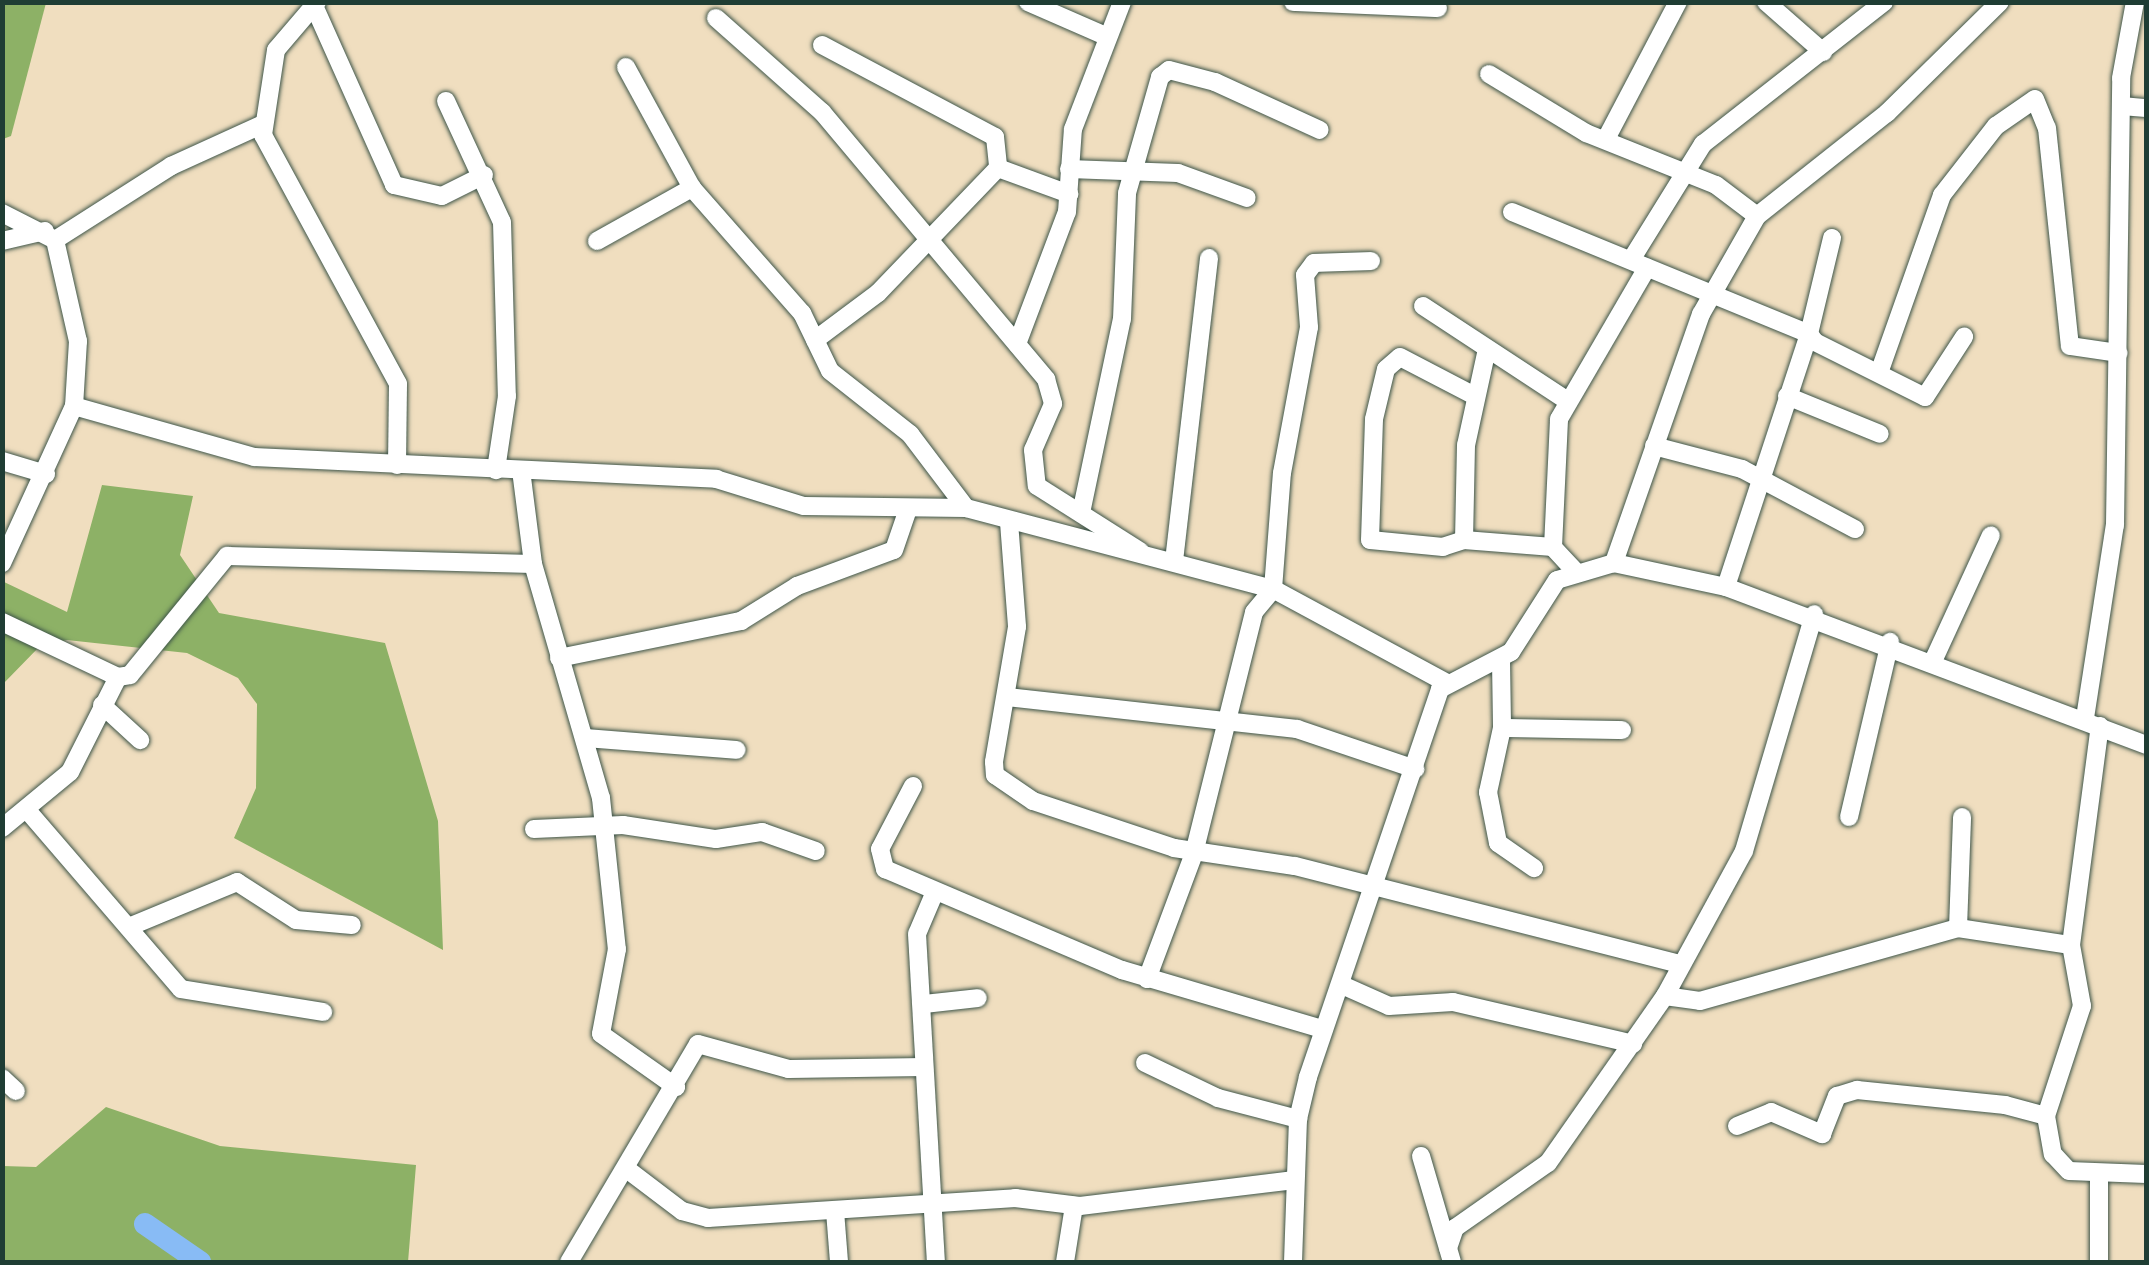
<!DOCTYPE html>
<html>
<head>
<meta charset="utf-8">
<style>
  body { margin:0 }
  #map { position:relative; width:2149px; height:1265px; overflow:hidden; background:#f0debf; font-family:Cardo,serif }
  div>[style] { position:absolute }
  .forest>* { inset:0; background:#8db166 }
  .river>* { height:22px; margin:-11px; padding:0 11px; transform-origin:11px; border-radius:11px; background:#88bbf5 }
  .roads { filter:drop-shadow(0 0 2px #3e5549) drop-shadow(0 0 2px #3e5549) }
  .minor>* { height:18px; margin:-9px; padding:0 9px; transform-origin:9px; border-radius:9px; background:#fff }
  span { translate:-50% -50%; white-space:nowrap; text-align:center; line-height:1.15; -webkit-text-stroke:8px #fff; paint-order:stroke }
  .frame { position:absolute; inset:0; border:5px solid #1f3d34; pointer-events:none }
</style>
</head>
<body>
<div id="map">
  <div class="forest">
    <i style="clip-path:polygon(2px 3px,46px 3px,11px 136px,3px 139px)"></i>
    <i style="clip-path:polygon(102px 485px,193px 496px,180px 555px,219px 613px,385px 643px,438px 821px,443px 950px,234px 838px,256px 788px,257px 704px,238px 678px,187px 653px,67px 640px,40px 646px,3px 684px,2px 581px,67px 612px)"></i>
    <i style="clip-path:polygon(106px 1107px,220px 1146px,416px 1165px,408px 1262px,3px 1262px,3px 1166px,36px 1167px)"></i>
  </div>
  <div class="river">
    <i style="left:145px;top:1224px;width:67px;rotate:34.6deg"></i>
  </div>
  <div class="roads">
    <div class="minor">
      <i style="left:317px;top:2px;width:63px;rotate:130.5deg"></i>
      <i style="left:276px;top:50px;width:86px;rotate:98.7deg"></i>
      <i style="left:263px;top:135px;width:283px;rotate:61.5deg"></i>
      <i style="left:398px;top:384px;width:81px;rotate:90.7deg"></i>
      <i style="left:1028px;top:2px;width:87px;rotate:23.6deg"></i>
      <i style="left:1293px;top:2px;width:145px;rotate:2.4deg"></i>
      <i style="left:1766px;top:2px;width:76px;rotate:41.3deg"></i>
      <i style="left:315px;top:8px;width:194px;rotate:65.9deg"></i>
      <i style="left:394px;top:185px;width:49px;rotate:12.9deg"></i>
      <i style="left:442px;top:196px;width:47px;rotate:-26.6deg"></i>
      <i style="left:716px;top:18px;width:142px;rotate:41.6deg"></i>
      <i style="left:822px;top:112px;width:349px;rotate:50deg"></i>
      <i style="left:1046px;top:379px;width:26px;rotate:74deg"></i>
      <i style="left:1053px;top:404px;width:50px;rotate:113.5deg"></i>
      <i style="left:1033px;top:450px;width:36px;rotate:84deg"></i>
      <i style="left:1037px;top:486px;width:122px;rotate:32.3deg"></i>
      <i style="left:822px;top:45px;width:196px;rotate:28deg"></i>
      <i style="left:995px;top:137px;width:31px;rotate:84deg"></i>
      <i style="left:626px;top:67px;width:138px;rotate:61.4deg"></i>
      <i style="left:692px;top:188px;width:167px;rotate:48.7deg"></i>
      <i style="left:802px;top:313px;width:64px;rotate:64.2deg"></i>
      <i style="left:830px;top:371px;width:102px;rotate:38.2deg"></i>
      <i style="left:910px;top:434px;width:93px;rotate:52.9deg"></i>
      <i style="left:1489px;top:74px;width:114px;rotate:31.3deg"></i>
      <i style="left:1586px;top:133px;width:140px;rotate:21.8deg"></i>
      <i style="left:1716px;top:185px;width:51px;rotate:37.1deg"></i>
      <i style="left:1757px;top:216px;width:113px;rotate:119.7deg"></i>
      <i style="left:1701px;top:314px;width:264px;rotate:109.3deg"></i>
      <i style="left:446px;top:101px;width:133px;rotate:65.2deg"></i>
      <i style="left:502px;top:222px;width:174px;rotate:88.4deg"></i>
      <i style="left:507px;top:396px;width:75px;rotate:98.5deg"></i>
      <i style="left:2122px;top:106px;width:24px;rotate:5deg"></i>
      <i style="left:1607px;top:137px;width:153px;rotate:-62.3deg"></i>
      <i style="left:1069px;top:169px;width:109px;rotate:2.1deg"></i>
      <i style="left:1178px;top:173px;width:73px;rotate:19.9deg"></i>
      <i style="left:1512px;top:212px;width:321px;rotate:22.3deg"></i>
      <i style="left:1809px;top:334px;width:266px;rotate:108.2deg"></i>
      <i style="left:2px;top:213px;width:59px;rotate:27deg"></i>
      <i style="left:55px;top:240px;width:104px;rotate:77.2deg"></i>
      <i style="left:78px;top:341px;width:65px;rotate:93.5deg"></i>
      <i style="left:74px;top:406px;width:173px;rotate:114.6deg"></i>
      <i style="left:1757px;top:216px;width:166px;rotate:-38.4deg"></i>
      <i style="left:1887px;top:113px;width:158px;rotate:-44.5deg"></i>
      <i style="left:1832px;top:238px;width:99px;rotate:103.5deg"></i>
      <i style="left:1809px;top:334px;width:10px;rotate:53deg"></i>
      <i style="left:1815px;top:342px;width:123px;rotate:26.6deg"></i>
      <i style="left:1925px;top:397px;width:72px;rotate:-57deg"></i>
      <i style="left:55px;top:240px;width:138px;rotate:-32.5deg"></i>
      <i style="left:171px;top:166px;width:99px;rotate:-24.5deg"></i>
      <i style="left:2px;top:241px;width:44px;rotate:-13.1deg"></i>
      <i style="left:597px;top:241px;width:109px;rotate:-29.2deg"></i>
      <i style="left:1631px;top:260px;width:137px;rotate:-58.2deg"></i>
      <i style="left:1703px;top:144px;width:230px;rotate:-38.1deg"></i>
      <i style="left:1423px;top:306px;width:171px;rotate:33.3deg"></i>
      <i style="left:815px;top:340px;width:79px;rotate:-36.7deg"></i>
      <i style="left:878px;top:293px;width:173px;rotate:-46.2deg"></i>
      <i style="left:998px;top:168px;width:76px;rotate:20.1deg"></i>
      <i style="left:1017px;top:344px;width:141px;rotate:-69.3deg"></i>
      <i style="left:1067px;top:212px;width:83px;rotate:-85.9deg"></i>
      <i style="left:1073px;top:129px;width:136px;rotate:-68.9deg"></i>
      <i style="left:1487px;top:349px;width:98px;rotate:102.3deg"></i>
      <i style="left:1466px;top:445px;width:95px;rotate:91.2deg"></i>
      <i style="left:1464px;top:540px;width:89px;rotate:4.5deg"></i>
      <i style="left:1879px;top:373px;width:189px;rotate:-70.5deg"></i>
      <i style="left:1942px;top:195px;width:88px;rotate:-52deg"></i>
      <i style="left:1996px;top:126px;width:47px;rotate:-34.7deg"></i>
      <i style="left:2035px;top:99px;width:31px;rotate:68deg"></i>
      <i style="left:2047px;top:128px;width:219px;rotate:84deg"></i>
      <i style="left:2070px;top:346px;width:49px;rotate:8.3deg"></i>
      <i style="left:1787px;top:396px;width:100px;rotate:22.2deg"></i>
      <i style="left:74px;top:406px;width:187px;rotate:15.8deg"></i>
      <i style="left:254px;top:457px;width:463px;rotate:2.7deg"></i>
      <i style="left:716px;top:479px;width:92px;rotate:17.1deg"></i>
      <i style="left:804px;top:506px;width:162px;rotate:0.7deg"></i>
      <i style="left:966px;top:508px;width:318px;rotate:14.8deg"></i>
      <i style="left:1273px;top:589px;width:196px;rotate:28.4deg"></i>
      <i style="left:1654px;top:446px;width:91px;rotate:14.6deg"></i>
      <i style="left:1742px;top:469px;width:128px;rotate:28deg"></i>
      <i style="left:2px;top:461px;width:46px;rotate:16.5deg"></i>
      <i style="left:521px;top:470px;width:95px;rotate:82.7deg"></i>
      <i style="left:533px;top:564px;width:244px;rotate:73.8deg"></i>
      <i style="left:601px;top:798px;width:152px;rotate:84deg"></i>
      <i style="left:617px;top:949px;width:86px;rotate:100.7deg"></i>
      <i style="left:601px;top:1034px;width:92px;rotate:35.2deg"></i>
      <i style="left:1081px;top:513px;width:198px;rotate:-78.1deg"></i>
      <i style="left:1122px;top:319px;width:126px;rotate:-87.7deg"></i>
      <i style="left:1127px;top:193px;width:121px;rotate:-74.1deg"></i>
      <i style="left:1160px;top:77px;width:11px;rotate:-38deg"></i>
      <i style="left:1169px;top:70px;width:48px;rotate:14.6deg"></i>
      <i style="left:1215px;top:82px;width:115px;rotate:24.6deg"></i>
      <i style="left:1009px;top:522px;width:105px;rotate:85.6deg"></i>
      <i style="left:1017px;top:627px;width:137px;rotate:99.7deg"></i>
      <i style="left:994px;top:762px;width:13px;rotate:86deg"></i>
      <i style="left:995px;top:775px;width:46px;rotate:34.4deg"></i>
      <i style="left:1033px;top:801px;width:149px;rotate:18.4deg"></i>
      <i style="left:1174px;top:848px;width:122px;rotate:8.5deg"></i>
      <i style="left:1295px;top:866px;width:397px;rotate:14.3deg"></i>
      <i style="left:1464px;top:540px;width:22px;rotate:162deg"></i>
      <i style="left:1443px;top:547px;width:73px;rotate:-174.5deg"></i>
      <i style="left:1370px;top:540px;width:121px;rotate:-88.1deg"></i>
      <i style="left:1374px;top:419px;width:51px;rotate:-76.5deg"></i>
      <i style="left:1386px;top:369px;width:18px;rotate:-41deg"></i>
      <i style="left:1400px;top:357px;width:82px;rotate:27.5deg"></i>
      <i style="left:1174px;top:561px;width:305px;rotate:-83.4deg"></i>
      <i style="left:1575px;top:571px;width:33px;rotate:-133deg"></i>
      <i style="left:1553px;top:547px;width:128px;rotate:-87.3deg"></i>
      <i style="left:1559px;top:419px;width:175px;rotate:-59.8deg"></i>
      <i style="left:2px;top:622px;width:128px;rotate:25.4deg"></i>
      <i style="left:118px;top:677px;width:106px;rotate:116.8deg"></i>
      <i style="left:70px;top:772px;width:88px;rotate:140.5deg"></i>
      <i style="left:559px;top:658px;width:186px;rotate:-11.5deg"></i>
      <i style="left:741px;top:621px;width:66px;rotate:-32deg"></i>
      <i style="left:797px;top:586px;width:103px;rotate:-20.4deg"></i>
      <i style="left:894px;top:550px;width:43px;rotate:-71.1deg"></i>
      <i style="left:1934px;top:659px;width:136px;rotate:-65.3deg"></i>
      <i style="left:1501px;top:661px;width:67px;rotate:89.1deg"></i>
      <i style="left:1502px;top:728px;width:66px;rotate:102.3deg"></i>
      <i style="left:1488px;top:792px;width:52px;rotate:78.9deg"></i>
      <i style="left:1498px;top:843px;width:44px;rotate:34.8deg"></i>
      <i style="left:118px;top:677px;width:12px;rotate:-9deg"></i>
      <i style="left:130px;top:675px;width:154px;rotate:-50.8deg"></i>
      <i style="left:227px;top:556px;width:306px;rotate:1.5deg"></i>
      <i style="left:1007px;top:697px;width:292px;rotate:6.3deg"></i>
      <i style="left:1297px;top:729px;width:125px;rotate:18.7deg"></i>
      <i style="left:102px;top:705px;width:52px;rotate:42.6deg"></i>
      <i style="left:2085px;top:718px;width:195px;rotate:-81.2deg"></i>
      <i style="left:2115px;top:525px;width:447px;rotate:-89.2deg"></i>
      <i style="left:2121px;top:78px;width:77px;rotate:-79.6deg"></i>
      <i style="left:1502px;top:728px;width:120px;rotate:1deg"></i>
      <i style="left:585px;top:738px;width:152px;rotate:4.5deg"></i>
      <i style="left:913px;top:786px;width:71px;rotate:117.6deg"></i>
      <i style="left:880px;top:849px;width:21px;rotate:76deg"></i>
      <i style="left:885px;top:869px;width:258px;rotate:23.1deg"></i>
      <i style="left:1122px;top:970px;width:209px;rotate:16.4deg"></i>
      <i style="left:27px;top:810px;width:236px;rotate:49.3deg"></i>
      <i style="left:181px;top:989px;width:144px;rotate:9.2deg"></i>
      <i style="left:1849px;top:817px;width:180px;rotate:-76.8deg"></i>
      <i style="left:534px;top:829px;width:89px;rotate:-2.6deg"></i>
      <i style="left:623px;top:825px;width:94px;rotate:8.6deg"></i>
      <i style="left:716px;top:839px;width:47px;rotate:-8.7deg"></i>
      <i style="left:762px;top:832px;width:57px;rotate:19.4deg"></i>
      <i style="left:934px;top:894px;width:43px;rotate:113deg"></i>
      <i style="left:917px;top:934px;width:329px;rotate:86.7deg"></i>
      <i style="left:131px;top:926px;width:115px;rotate:-22.5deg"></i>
      <i style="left:237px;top:882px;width:70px;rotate:32.8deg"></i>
      <i style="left:296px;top:920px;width:56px;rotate:5.1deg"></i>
      <i style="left:1958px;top:928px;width:111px;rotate:-87.9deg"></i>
      <i style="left:1147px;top:979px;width:134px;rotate:-69.5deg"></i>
      <i style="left:1194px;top:853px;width:248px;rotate:-76deg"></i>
      <i style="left:1254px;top:612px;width:30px;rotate:-50deg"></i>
      <i style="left:1273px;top:589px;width:116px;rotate:-85.6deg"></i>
      <i style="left:1282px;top:473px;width:148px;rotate:-79.5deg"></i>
      <i style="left:1309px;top:327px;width:52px;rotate:-94.4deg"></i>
      <i style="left:1305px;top:275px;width:15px;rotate:-53deg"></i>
      <i style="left:1314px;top:263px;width:57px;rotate:-2deg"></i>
      <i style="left:1342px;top:985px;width:51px;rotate:24.1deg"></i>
      <i style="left:1389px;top:1006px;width:64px;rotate:-3.6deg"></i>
      <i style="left:1453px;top:1002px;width:185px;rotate:13.1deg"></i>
      <i style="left:1665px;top:996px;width:35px;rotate:8deg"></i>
      <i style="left:1700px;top:1001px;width:268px;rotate:-15.8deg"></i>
      <i style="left:1958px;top:928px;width:114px;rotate:8.6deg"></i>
      <i style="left:924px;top:1004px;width:54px;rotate:-6.3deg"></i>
      <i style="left:1145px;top:1063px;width:81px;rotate:25.6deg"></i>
      <i style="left:1218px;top:1098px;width:83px;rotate:14.7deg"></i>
      <i style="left:2px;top:1078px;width:19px;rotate:43deg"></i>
      <i style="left:2046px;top:1116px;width:116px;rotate:-71.9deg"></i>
      <i style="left:2082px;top:1006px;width:62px;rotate:-100.2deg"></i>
      <i style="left:2071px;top:945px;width:221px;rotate:-82.5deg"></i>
      <i style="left:1737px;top:1126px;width:37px;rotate:-22deg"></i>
      <i style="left:1771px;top:1112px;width:56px;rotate:23.3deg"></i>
      <i style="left:1822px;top:1134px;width:41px;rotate:-68.5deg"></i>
      <i style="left:1837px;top:1096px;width:21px;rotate:-17deg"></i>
      <i style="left:1857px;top:1090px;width:149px;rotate:5.8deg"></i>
      <i style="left:2005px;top:1105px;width:42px;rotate:15deg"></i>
      <i style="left:2046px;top:1116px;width:39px;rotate:80deg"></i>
      <i style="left:2053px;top:1154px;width:23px;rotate:47deg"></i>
      <i style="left:2069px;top:1171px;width:77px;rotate:2.2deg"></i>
      <i style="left:1421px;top:1156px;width:110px;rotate:73.7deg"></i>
      <i style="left:628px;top:1170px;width:68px;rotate:37.2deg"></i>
      <i style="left:682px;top:1211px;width:27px;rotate:15deg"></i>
      <i style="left:708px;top:1218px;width:308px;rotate:-3.7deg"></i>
      <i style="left:1015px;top:1198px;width:65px;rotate:7deg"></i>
      <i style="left:1080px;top:1206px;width:216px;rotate:-6.9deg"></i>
      <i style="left:835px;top:1211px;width:51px;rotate:85.5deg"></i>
      <i style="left:1448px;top:1248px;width:21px;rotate:-71deg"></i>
      <i style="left:1455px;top:1228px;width:113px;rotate:-35deg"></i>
      <i style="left:1548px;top:1163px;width:204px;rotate:-55deg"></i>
      <i style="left:1665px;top:996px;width:165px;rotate:-61.4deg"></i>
      <i style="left:1744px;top:851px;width:247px;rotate:-73.5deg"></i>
      <i style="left:569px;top:1262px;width:253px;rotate:-59.4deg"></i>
      <i style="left:698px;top:1044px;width:94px;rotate:15.4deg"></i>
      <i style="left:789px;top:1069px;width:135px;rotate:-0.8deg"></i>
      <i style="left:1065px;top:1262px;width:57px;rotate:-80.9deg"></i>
      <i style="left:1293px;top:1262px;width:143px;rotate:-88deg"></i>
      <i style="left:1298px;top:1119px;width:43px;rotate:-76.6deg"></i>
      <i style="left:1308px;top:1077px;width:410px;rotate:-71.2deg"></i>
      <i style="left:1440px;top:689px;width:80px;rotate:-27.5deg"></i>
      <i style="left:1511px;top:652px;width:85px;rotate:-57.4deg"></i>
      <i style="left:1557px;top:580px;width:59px;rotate:-16.6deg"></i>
      <i style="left:1614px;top:563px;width:115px;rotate:12.1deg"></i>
      <i style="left:1726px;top:587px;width:449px;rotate:20.6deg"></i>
      <i style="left:2099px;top:1262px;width:87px;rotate:-90deg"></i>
    </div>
  </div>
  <div class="frame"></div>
</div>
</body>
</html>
